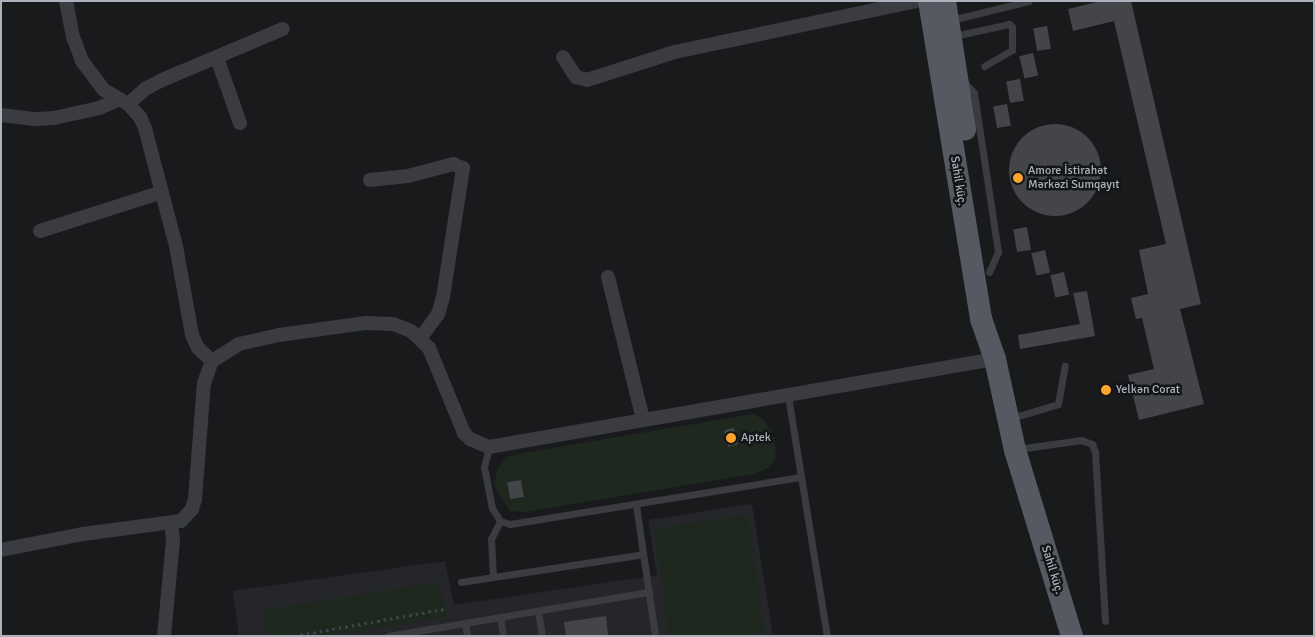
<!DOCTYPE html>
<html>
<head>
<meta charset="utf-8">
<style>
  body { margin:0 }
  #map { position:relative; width:1315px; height:637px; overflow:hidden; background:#191a1c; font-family:Signika,sans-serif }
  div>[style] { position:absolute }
  .built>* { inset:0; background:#252629 }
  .green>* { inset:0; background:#1f281f; transform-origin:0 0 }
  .building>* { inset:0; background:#434549; transform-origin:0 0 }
  .round { border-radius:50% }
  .path>* { height:2.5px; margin-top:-1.25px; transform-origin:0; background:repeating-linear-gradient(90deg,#404349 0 2.5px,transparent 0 6.5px) }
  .lane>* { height:7px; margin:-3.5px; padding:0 3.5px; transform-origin:3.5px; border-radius:3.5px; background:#3a3c41 }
  .street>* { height:14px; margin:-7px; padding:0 7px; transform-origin:7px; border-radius:7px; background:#3a3c41 }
  .primary>* { height:22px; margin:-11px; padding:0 11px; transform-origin:11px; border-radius:11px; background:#565961 }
  .dots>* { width:14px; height:14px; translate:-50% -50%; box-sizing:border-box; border:2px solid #141517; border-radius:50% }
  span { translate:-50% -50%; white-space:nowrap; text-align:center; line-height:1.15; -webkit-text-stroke:5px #141517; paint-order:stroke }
  .poi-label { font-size:12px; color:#abb2bd }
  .left { translate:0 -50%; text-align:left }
  .street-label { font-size:12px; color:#abb2bd }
  .frame { position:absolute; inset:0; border:2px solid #abb2bd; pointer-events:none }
</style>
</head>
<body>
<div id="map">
  <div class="built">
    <i style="clip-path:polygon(752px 504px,773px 636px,239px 636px,233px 591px,445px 561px,454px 605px,657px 575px,648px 520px)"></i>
  </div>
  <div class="green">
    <i style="clip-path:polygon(753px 414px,764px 420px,773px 434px,776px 447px,775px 460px,768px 468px,753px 474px,525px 512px,510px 511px,494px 485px,498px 468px,507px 457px,523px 453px)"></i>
    <i style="left:748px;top:515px;width:122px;height:95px;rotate:82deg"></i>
    <i style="clip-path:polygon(440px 582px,446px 617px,332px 636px,267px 636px,263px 610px)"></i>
  </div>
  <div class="building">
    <i style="clip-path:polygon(1101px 1px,1131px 1px,1201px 304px,1180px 309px,1204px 404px,1139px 420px,1128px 375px,1154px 369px,1142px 318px,1136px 319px,1131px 298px,1148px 294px,1139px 250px,1166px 244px,1114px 21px,1073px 31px,1068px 9px)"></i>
    <i style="left:1047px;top:26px;width:23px;height:14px;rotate:80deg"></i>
    <i style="left:1033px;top:53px;width:23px;height:14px;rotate:77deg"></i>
    <i style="left:1020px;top:79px;width:22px;height:14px;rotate:80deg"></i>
    <i style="left:1007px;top:104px;width:22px;height:14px;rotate:80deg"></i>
    <i class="round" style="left:1009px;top:124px;width:92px;height:92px"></i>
    <i style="left:1027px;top:227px;width:23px;height:14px;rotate:80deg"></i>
    <i style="left:1045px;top:250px;width:23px;height:14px;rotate:77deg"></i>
    <i style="left:1064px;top:272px;width:23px;height:14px;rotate:77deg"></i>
    <i style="clip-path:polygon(1087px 291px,1095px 336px,1020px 349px,1018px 335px,1080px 324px,1073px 293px)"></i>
    <i style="left:734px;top:428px;width:17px;height:10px;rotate:77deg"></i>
    <i style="left:521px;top:480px;width:17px;height:14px;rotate:80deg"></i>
    <i style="clip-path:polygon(606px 616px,608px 636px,566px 636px,564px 622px)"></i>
  </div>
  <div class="path">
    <i style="left:294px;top:636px;width:152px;rotate:-10.2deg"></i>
  </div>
  <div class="lane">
    <i style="left:951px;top:20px;width:80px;rotate:-13.7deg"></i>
    <i style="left:954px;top:36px;width:56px;rotate:-12.3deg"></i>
    <i style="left:1009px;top:24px;width:4px;rotate:45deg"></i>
    <i style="left:1012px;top:27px;width:23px;rotate:90deg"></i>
    <i style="left:1012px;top:50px;width:32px;rotate:150deg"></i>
    <i style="left:963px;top:81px;width:16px;rotate:47deg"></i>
    <i style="left:974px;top:93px;width:161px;rotate:81.4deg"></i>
    <i style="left:998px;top:252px;width:22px;rotate:114deg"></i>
    <i style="left:788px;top:396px;width:243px;rotate:80.8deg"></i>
    <i style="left:1012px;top:418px;width:48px;rotate:-16.9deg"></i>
    <i style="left:1058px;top:404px;width:39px;rotate:-80deg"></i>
    <i style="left:489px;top:447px;width:21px;rotate:104deg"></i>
    <i style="left:484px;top:467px;width:42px;rotate:79deg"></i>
    <i style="left:492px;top:508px;width:15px;rotate:58deg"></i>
    <i style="left:500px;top:521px;width:10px;rotate:17deg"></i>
    <i style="left:510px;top:524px;width:294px;rotate:-9.2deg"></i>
    <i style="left:1018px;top:449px;width:64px;rotate:-8.1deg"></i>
    <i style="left:1081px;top:440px;width:12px;rotate:20deg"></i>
    <i style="left:1092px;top:444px;width:9px;rotate:69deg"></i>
    <i style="left:1095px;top:452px;width:169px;rotate:86.6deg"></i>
    <i style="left:636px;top:505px;width:132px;rotate:81.7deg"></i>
    <i style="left:493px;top:577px;width:38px;rotate:-93deg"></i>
    <i style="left:491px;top:539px;width:20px;rotate:-63deg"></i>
    <i style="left:461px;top:582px;width:184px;rotate:-8.7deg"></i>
    <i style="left:538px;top:611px;width:25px;rotate:81deg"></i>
    <i style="left:500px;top:617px;width:19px;rotate:81deg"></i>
    <i style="left:465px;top:623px;width:13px;rotate:81deg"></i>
    <i style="left:388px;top:636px;width:265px;rotate:-9.6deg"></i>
  </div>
  <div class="street">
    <i style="left:66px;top:1px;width:37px;rotate:79deg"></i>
    <i style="left:73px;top:37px;width:26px;rotate:69deg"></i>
    <i style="left:82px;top:61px;width:36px;rotate:53deg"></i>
    <i style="left:104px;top:90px;width:28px;rotate:30deg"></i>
    <i style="left:128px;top:104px;width:18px;rotate:47deg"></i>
    <i style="left:140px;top:117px;width:12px;rotate:66deg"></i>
    <i style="left:145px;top:128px;width:122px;rotate:75.3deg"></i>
    <i style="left:176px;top:246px;width:90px;rotate:79.8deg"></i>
    <i style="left:192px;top:335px;width:14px;rotate:65deg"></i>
    <i style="left:198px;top:348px;width:19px;rotate:43deg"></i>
    <i style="left:563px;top:57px;width:24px;rotate:57deg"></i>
    <i style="left:576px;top:77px;width:11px;rotate:15deg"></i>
    <i style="left:587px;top:80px;width:92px;rotate:-17.7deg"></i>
    <i style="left:675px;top:52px;width:246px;rotate:-11.9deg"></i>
    <i style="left:217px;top:58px;width:69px;rotate:70.5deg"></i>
    <i style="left:128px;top:104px;width:23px;rotate:-41deg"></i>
    <i style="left:145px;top:89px;width:19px;rotate:-28deg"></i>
    <i style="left:162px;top:80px;width:131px;rotate:-22.9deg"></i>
    <i style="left:1px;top:115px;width:35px;rotate:7deg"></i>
    <i style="left:36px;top:119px;width:18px;rotate:-3deg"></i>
    <i style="left:54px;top:118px;width:46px;rotate:-12.5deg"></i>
    <i style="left:99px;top:108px;width:21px;rotate:-23deg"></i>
    <i style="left:370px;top:180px;width:38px;rotate:-6deg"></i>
    <i style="left:408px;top:176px;width:47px;rotate:-14.9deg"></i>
    <i style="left:453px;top:164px;width:11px;rotate:22deg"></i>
    <i style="left:463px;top:168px;width:131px;rotate:98.8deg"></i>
    <i style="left:443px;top:297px;width:18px;rotate:106deg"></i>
    <i style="left:438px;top:314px;width:29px;rotate:126deg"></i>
    <i style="left:40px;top:231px;width:128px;rotate:-17.7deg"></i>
    <i style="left:608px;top:277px;width:146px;rotate:76.2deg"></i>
    <i style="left:1px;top:550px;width:84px;rotate:-11deg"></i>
    <i style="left:83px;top:534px;width:99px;rotate:-7.6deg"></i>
    <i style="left:181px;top:521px;width:16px;rotate:-47deg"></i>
    <i style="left:192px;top:509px;width:10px;rotate:-73deg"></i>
    <i style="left:195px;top:499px;width:116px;rotate:-85.6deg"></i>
    <i style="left:204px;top:383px;width:23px;rotate:-70deg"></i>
    <i style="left:212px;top:361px;width:32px;rotate:-32deg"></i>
    <i style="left:239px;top:344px;width:41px;rotate:-12.7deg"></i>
    <i style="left:279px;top:335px;width:88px;rotate:-7.9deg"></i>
    <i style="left:366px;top:323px;width:27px;rotate:2deg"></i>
    <i style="left:393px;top:324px;width:19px;rotate:21deg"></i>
    <i style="left:411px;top:331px;width:25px;rotate:43deg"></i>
    <i style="left:429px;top:348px;width:92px;rotate:67.6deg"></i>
    <i style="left:464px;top:433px;width:8px;rotate:45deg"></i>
    <i style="left:470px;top:439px;width:21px;rotate:23deg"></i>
    <i style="left:489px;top:447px;width:514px;rotate:-9.87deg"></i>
    <i style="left:164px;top:636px;width:95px;rotate:-84.6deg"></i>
    <i style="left:173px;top:541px;width:18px;rotate:-96deg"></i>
  </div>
  <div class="primary">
    <i style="left:929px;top:1px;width:322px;rotate:80.7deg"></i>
    <i style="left:981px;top:319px;width:42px;rotate:70.7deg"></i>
    <i style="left:995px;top:359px;width:93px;rotate:77.6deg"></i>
    <i style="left:1015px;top:450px;width:195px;rotate:73deg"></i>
    <i style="left:945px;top:1px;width:130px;rotate:81.1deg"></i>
  </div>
  <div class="dots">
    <i style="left:1018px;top:178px;background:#ffa32e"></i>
    <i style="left:1106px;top:390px;background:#ffa32e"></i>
    <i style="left:731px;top:438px;background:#ffa32e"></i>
  </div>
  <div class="poi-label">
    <span class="left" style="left:1028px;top:178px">Amore İstirahət<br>Mərkəzi Sumqayıt</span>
    <span class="left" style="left:1116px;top:390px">Yelkən Corat</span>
    <span class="left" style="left:741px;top:438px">Aptek</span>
  </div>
  <div class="street-label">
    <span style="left:958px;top:181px;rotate:81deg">Sahil küç.</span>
    <span style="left:1052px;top:570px;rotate:73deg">Sahil küç.</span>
  </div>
  <div class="frame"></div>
</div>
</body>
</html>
